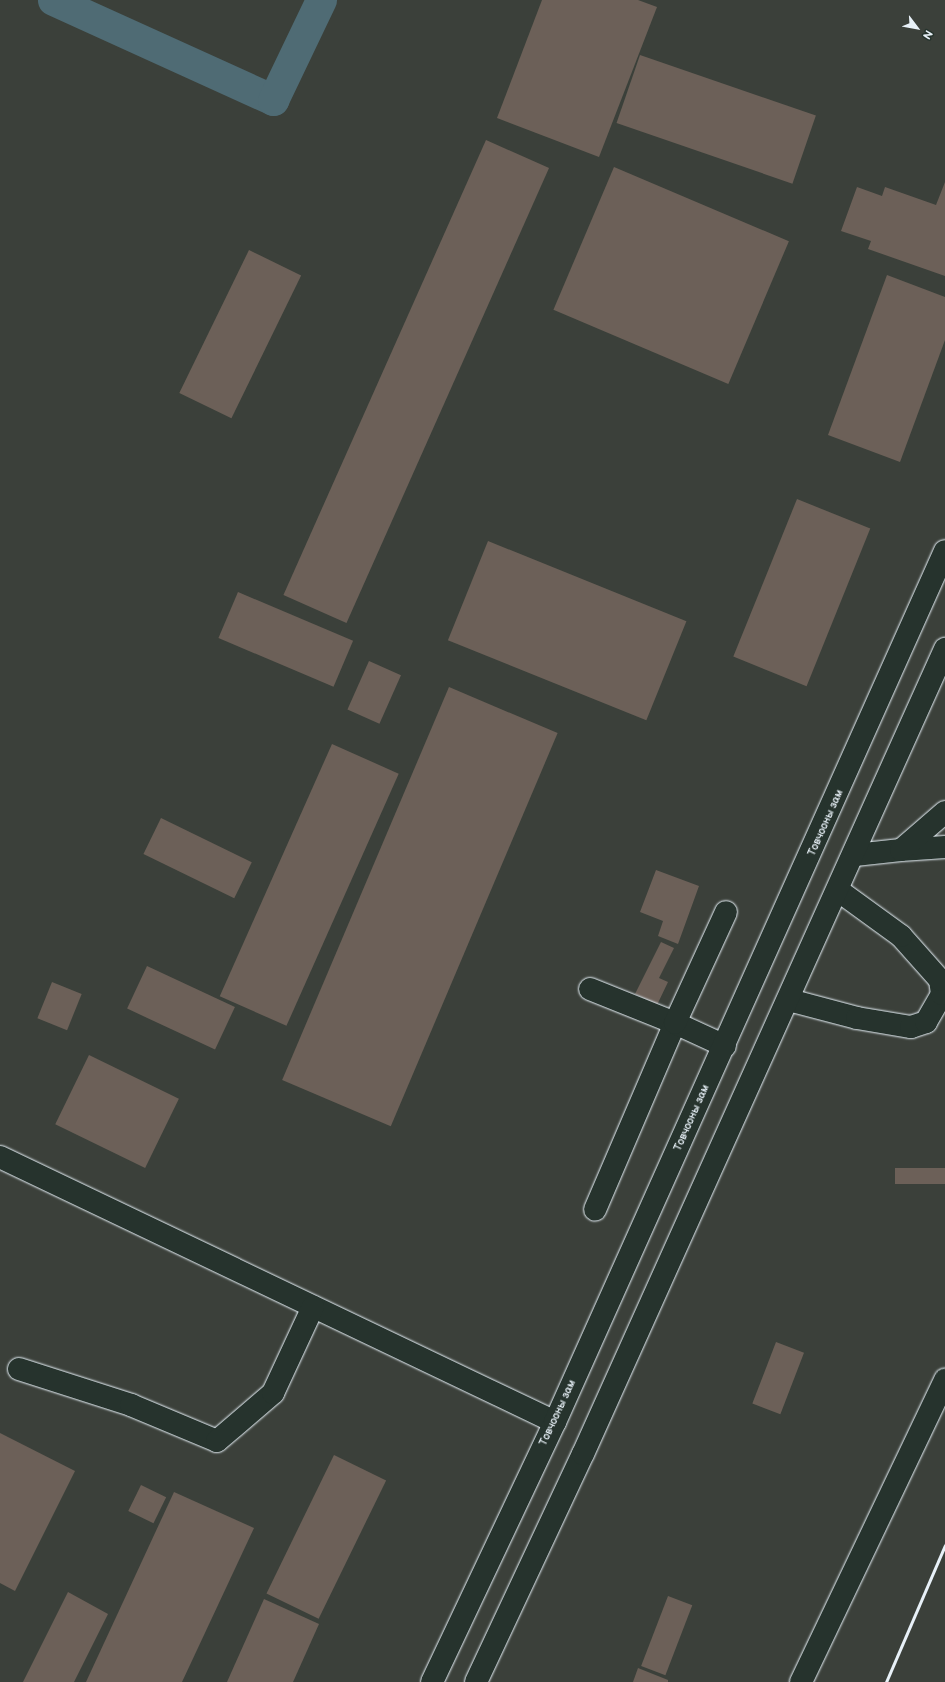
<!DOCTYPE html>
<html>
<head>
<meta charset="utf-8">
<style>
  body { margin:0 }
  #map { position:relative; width:945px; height:1682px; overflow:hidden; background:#26332d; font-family:"Balsamiq Sans",sans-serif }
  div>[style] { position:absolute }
  .built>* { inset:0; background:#3b403a; transform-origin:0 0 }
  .canal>* { height:31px; margin:-15.5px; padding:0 15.5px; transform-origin:15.5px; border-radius:15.5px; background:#4f6b74 }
  .building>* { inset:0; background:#6c6058; transform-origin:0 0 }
  .roads { filter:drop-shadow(0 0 1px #e8f1f8) drop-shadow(0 0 1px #e8f1f8) }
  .minor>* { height:22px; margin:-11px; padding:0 11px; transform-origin:11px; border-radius:11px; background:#26332d }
  .highway>* { height:22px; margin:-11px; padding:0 11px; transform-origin:11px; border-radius:11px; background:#26332d }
  .rail>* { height:3px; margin:-1.5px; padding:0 1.5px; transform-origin:1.5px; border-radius:1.5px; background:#e8f1f8 }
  span { translate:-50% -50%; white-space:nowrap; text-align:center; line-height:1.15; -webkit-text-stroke:3px #26332d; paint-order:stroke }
  .street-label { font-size:11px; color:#e8f1f8 }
  .north { position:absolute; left:897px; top:8px; width:40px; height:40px; -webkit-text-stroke:3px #26332d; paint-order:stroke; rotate:122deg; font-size:11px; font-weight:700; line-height:16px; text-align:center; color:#e8f1f8 }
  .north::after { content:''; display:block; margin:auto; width:14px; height:18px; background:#e8f1f8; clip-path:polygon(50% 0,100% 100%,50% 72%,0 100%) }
</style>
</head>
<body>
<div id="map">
  <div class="built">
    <i style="left:0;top:0;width:945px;height:1682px"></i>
  </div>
  <div class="canal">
    <i style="left:53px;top:0;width:242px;rotate:24.4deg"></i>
    <i style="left:273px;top:100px;width:111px;rotate:-64.4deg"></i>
  </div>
  <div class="building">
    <i style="clip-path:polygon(542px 0,638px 0,657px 7px,599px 157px,497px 118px)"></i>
    <i style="left:640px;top:55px;width:186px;height:72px;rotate:19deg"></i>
    <i style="left:486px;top:140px;width:69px;height:498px;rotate:24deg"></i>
    <i style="left:614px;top:167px;width:190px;height:155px;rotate:23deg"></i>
    <i style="clip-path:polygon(945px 182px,945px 276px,868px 249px,871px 241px,841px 231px,857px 187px,882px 196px,885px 187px,936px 205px)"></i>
    <i style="left:249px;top:250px;width:58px;height:159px;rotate:26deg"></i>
    <i style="clip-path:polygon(887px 275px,945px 297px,945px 340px,900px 462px,828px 435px)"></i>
    <i style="left:797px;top:499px;width:79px;height:170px;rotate:22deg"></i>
    <i style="left:488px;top:541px;width:214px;height:107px;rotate:22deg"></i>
    <i style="left:238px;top:592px;width:125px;height:50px;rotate:23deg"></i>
    <i style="left:369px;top:661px;width:35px;height:53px;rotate:24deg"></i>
    <i style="left:449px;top:687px;width:118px;height:427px;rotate:23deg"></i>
    <i style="left:332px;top:744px;width:73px;height:276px;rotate:24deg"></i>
    <i style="left:161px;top:818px;width:101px;height:40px;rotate:26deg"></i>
    <i style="clip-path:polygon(656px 870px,699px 886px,678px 944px,658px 936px,663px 921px,640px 912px)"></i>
    <i style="clip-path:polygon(661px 942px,674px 948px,659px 978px,668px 982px,657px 1005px,635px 994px)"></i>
    <i style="left:147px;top:966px;width:97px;height:47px;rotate:25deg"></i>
    <i style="left:52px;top:982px;width:32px;height:39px;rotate:22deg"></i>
    <i style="left:89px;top:1055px;width:100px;height:77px;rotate:26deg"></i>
    <i style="left:945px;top:1168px;width:16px;height:50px;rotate:90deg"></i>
    <i style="left:776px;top:1342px;width:30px;height:66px;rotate:21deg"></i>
    <i style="clip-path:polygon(0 1433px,75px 1471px,15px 1591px,0 1583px)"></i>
    <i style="left:334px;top:1455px;width:58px;height:154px;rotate:26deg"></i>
    <i style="left:141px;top:1485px;width:28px;height:29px;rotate:26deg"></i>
    <i style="clip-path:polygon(174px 1492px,254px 1528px,182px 1682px,86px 1682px)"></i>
    <i style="clip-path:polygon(68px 1592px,108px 1614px,74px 1682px,23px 1682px)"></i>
    <i style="left:668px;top:1596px;width:26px;height:75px;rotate:21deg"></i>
    <i style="clip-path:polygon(264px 1599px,319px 1624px,293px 1682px,227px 1682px)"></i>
    <i style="clip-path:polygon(638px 1668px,668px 1680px,668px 1682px,633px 1682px)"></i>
  </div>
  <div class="roads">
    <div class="minor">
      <i style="left:901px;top:850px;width:44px;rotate:-3.9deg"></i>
      <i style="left:855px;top:855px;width:46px;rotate:-6.2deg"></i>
      <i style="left:901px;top:850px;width:58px;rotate:-40.8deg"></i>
      <i style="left:590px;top:989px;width:92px;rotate:21.8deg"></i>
      <i style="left:675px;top:1023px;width:203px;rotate:113.2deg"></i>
      <i style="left:789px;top:1000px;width:70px;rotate:14.8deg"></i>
      <i style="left:857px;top:1018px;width:55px;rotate:9.5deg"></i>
      <i style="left:911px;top:1027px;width:16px;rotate:-18deg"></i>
      <i style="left:926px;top:1022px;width:32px;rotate:-60deg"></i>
      <i style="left:942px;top:994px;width:14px;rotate:-98deg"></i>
      <i style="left:940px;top:980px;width:59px;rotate:-131.6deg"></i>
      <i style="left:901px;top:936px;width:77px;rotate:-144deg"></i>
      <i style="left:725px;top:1046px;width:55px;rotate:-155.3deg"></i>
      <i style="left:675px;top:1023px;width:122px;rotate:-65.3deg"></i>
      <i style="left:0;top:1157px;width:615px;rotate:25.52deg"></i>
      <i style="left:19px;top:1369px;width:118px;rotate:17.8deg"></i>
      <i style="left:131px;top:1405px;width:93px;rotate:22.7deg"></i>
      <i style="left:217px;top:1441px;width:74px;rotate:-40.6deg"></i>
      <i style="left:273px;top:1393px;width:95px;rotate:-65.1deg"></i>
      <i style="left:801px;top:1682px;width:335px;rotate:-64.5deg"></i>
    </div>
    <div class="highway">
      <i style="left:432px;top:1682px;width:288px;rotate:-64.7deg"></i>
      <i style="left:555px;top:1422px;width:954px;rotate:-65.88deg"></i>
      <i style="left:476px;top:1682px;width:252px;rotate:-64.9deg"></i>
      <i style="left:583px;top:1454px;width:883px;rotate:-65.79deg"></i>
    </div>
  </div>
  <div class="rail">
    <i style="left:886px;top:1682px;width:149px;rotate:-66.7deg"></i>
  </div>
  <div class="street-label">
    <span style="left:826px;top:823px;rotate:-66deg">Товчооны зам</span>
    <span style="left:692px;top:1118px;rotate:-66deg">Товчооны зам</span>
    <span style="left:558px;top:1413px;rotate:-65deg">Товчооны зам</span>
  </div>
  <div class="north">N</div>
</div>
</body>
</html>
